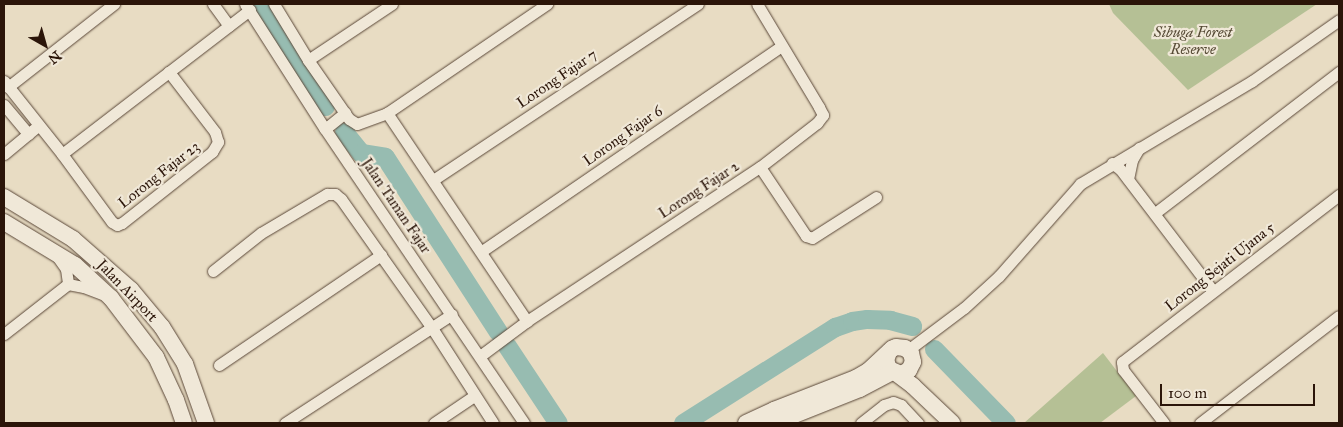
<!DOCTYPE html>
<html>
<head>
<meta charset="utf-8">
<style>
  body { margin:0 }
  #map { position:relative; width:1343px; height:427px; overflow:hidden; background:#e8dcc3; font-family:"IM FELL Great Primer",serif }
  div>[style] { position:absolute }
  .green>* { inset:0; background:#b5c095 }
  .river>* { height:19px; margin:-9.5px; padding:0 9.5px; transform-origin:9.5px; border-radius:9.5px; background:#97bcb1 }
  .roads { filter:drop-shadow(0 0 1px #5a4738) drop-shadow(0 0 1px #5a4738) }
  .street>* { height:11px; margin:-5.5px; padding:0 5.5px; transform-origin:5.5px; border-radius:5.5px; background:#f0e8d8 }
  .secondary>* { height:16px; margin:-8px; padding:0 8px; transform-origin:8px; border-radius:8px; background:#f0e8d8 }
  span { translate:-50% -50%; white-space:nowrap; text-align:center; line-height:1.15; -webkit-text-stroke:4.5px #f0e8d8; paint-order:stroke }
  .park-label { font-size:15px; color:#544833; font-style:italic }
  .street-label { font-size:15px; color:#2b1509 }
  .frame { position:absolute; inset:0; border:5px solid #2b1509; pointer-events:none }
  .north { position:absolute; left:20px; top:20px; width:50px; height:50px; -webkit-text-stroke:4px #f0e8d8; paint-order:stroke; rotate:142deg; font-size:14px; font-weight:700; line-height:20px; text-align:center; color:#2b1509 }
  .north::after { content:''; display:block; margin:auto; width:18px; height:22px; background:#2b1509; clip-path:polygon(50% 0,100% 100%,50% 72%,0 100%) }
  .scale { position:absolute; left:1160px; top:384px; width:155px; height:22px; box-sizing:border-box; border:2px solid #2b1509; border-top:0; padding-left:6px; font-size:15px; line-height:18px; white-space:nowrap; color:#2b1509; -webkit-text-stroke:4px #f0e8d8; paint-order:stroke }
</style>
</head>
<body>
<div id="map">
  <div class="green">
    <i style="clip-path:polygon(1109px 4px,1317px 4px,1188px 90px,1113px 13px)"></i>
    <i style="clip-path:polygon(1103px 353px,1136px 396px,1100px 423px,1024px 423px)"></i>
  </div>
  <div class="river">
    <i style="left:258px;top:4px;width:122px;rotate:56.7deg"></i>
    <i style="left:344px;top:132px;width:27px;rotate:51deg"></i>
    <i style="left:361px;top:153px;width:24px;rotate:9deg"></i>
    <i style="left:385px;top:157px;width:208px;rotate:57.1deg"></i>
    <i style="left:507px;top:346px;width:92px;rotate:56.5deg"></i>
    <i style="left:934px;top:349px;width:103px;rotate:45.8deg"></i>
    <i style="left:683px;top:423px;width:180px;rotate:-32.3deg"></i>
    <i style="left:835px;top:327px;width:18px;rotate:-19deg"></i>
    <i style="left:852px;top:321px;width:15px;rotate:-8deg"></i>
    <i style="left:867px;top:319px;width:23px;rotate:2deg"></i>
    <i style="left:890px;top:320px;width:23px;rotate:15deg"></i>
  </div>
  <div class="roads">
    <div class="street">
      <i style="left:213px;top:4px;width:27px;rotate:54deg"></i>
      <i style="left:245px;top:4px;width:148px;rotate:57.4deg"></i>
      <i style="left:325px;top:129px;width:355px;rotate:55.9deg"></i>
      <i style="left:274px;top:4px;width:66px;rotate:58.7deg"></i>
      <i style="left:308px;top:60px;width:72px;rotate:55.2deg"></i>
      <i style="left:349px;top:119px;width:9px;rotate:32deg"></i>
      <i style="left:357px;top:124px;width:32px;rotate:-20deg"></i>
      <i style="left:387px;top:113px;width:194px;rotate:-34.3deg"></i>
      <i style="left:308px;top:60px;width:101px;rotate:-33.7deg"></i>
      <i style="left:4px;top:81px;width:93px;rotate:51.5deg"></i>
      <i style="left:62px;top:154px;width:84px;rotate:53.7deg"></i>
      <i style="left:112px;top:222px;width:6px;rotate:31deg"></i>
      <i style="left:117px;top:225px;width:5px;rotate:-22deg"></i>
      <i style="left:122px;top:223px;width:115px;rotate:-38.3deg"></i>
      <i style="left:212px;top:152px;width:12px;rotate:-59deg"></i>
      <i style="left:218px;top:142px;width:10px;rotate:-107deg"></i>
      <i style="left:215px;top:132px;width:76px;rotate:-127.5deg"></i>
      <i style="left:8px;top:87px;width:135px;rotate:-38.1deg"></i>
      <i style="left:4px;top:105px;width:38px;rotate:50deg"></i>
      <i style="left:387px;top:113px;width:251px;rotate:56.1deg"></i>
      <i style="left:325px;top:129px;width:26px;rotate:-39deg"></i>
      <i style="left:4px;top:154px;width:45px;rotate:-39.6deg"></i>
      <i style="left:62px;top:154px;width:237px;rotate:-37.5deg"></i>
      <i style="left:1112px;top:163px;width:10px;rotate:37deg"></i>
      <i style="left:1120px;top:169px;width:153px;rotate:52.7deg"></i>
      <i style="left:760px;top:167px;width:83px;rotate:56.3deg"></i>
      <i style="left:806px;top:236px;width:6px;rotate:18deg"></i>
      <i style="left:812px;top:238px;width:76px;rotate:-32.6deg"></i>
      <i style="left:1128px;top:179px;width:19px;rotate:-78deg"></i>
      <i style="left:1132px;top:160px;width:14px;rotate:-60deg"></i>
      <i style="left:433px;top:180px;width:318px;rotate:-33.6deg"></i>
      <i style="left:1155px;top:213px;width:232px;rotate:-37.5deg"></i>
      <i style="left:482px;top:251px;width:363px;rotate:-34.4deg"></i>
      <i style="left:57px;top:256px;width:16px;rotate:55deg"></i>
      <i style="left:66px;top:269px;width:15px;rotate:82deg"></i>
      <i style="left:213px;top:271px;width:61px;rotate:-38.4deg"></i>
      <i style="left:261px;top:233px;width:77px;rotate:-30.6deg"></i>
      <i style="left:327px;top:194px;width:8px"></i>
      <i style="left:335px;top:194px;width:8px;rotate:40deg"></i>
      <i style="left:341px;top:199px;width:158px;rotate:54.8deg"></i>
      <i style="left:432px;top:328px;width:113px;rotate:57.3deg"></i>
      <i style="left:68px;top:284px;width:16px;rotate:11deg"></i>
      <i style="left:84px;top:287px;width:19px;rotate:21deg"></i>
      <i style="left:4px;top:334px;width:81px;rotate:-38deg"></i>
      <i style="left:908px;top:350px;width:70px;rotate:-36.9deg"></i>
      <i style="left:964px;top:308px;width:47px;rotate:-42.4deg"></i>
      <i style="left:999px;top:276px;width:123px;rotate:-48.6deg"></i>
      <i style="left:1080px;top:184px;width:200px;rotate:-30.9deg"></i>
      <i style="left:1252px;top:81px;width:106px;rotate:-35deg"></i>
      <i style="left:480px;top:356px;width:59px;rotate:-36.7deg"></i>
      <i style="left:527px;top:321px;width:279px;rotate:-33.5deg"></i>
      <i style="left:760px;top:167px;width:72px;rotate:-37.7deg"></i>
      <i style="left:817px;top:123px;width:10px;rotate:-53deg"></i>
      <i style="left:823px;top:115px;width:9px;rotate:-117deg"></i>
      <i style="left:819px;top:107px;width:120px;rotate:-121deg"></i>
      <i style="left:219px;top:365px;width:196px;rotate:-34.2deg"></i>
      <i style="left:285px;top:423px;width:199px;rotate:-33.1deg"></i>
      <i style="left:434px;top:423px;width:48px;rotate:-34deg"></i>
      <i style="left:861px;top:423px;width:29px;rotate:-38deg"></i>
      <i style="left:884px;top:405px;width:9px;rotate:-18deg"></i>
      <i style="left:893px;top:402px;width:9px;rotate:21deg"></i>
      <i style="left:901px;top:405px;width:25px;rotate:47deg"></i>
      <i style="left:1164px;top:423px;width:67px;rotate:-127.7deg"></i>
      <i style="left:1123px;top:370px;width:8px;rotate:-97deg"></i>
      <i style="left:1122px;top:362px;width:274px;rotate:-37.6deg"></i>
      <i style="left:1200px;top:423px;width:175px;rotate:-37.6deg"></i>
    </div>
    <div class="secondary">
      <i style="left:4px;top:197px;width:81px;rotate:31.3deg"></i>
      <i style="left:73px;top:239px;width:77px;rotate:41.3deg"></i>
      <i style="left:131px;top:290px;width:48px;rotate:50deg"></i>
      <i style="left:162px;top:327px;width:44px;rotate:58.1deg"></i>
      <i style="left:185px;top:364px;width:63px;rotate:70.4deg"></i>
      <i style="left:4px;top:222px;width:83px;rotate:31.2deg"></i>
      <i style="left:75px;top:265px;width:49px;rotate:42.5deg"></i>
      <i style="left:111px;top:298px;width:74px;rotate:52.7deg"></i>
      <i style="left:156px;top:357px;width:47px;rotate:65.1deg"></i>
      <i style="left:176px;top:400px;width:24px;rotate:71deg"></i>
      <i style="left:896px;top:373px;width:21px;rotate:37deg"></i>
      <i style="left:913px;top:386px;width:54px;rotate:43.5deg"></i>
      <i style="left:746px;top:423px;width:31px;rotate:-25deg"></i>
      <i style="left:774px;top:410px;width:88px;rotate:-21.3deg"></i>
      <i style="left:856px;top:378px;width:14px;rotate:-30deg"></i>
      <i style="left:868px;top:371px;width:33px;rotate:-43deg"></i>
      <i style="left:892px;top:349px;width:4px;rotate:-27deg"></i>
      <i style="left:896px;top:347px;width:9px;rotate:6deg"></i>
      <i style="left:905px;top:348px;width:8px;rotate:40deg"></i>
      <i style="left:911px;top:353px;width:9px;rotate:77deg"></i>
      <i style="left:913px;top:362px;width:9px;rotate:117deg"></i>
      <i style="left:909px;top:370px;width:9px;rotate:153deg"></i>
      <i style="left:901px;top:374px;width:13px;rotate:-157deg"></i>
      <i style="left:889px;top:369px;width:9px;rotate:-108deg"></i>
      <i style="left:886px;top:360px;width:9px;rotate:-69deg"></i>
      <i style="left:774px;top:423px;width:92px;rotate:-21.6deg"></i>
      <i style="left:860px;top:389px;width:36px;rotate:-28deg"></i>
    </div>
  </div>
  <div class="park-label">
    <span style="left:1193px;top:41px">Sibuga Forest<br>Reserve</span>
  </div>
  <div class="street-label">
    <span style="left:557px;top:79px;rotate:-34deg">Lorong Fajar 7</span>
    <span style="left:623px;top:136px;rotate:-35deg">Lorong Fajar 6</span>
    <span style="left:159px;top:175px;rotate:-38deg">Lorong Fajar 23</span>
    <span style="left:699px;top:190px;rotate:-33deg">Lorong Fajar 2</span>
    <span style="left:396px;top:206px;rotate:56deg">Jalan Taman Fajar</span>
    <span style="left:1220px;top:267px;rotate:-38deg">Lorong Sejati Ujana 5</span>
    <span style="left:127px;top:291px;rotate:46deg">Jalan Airport</span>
  </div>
  <div class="frame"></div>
  <div class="north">N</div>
  <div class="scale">100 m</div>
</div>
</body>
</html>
